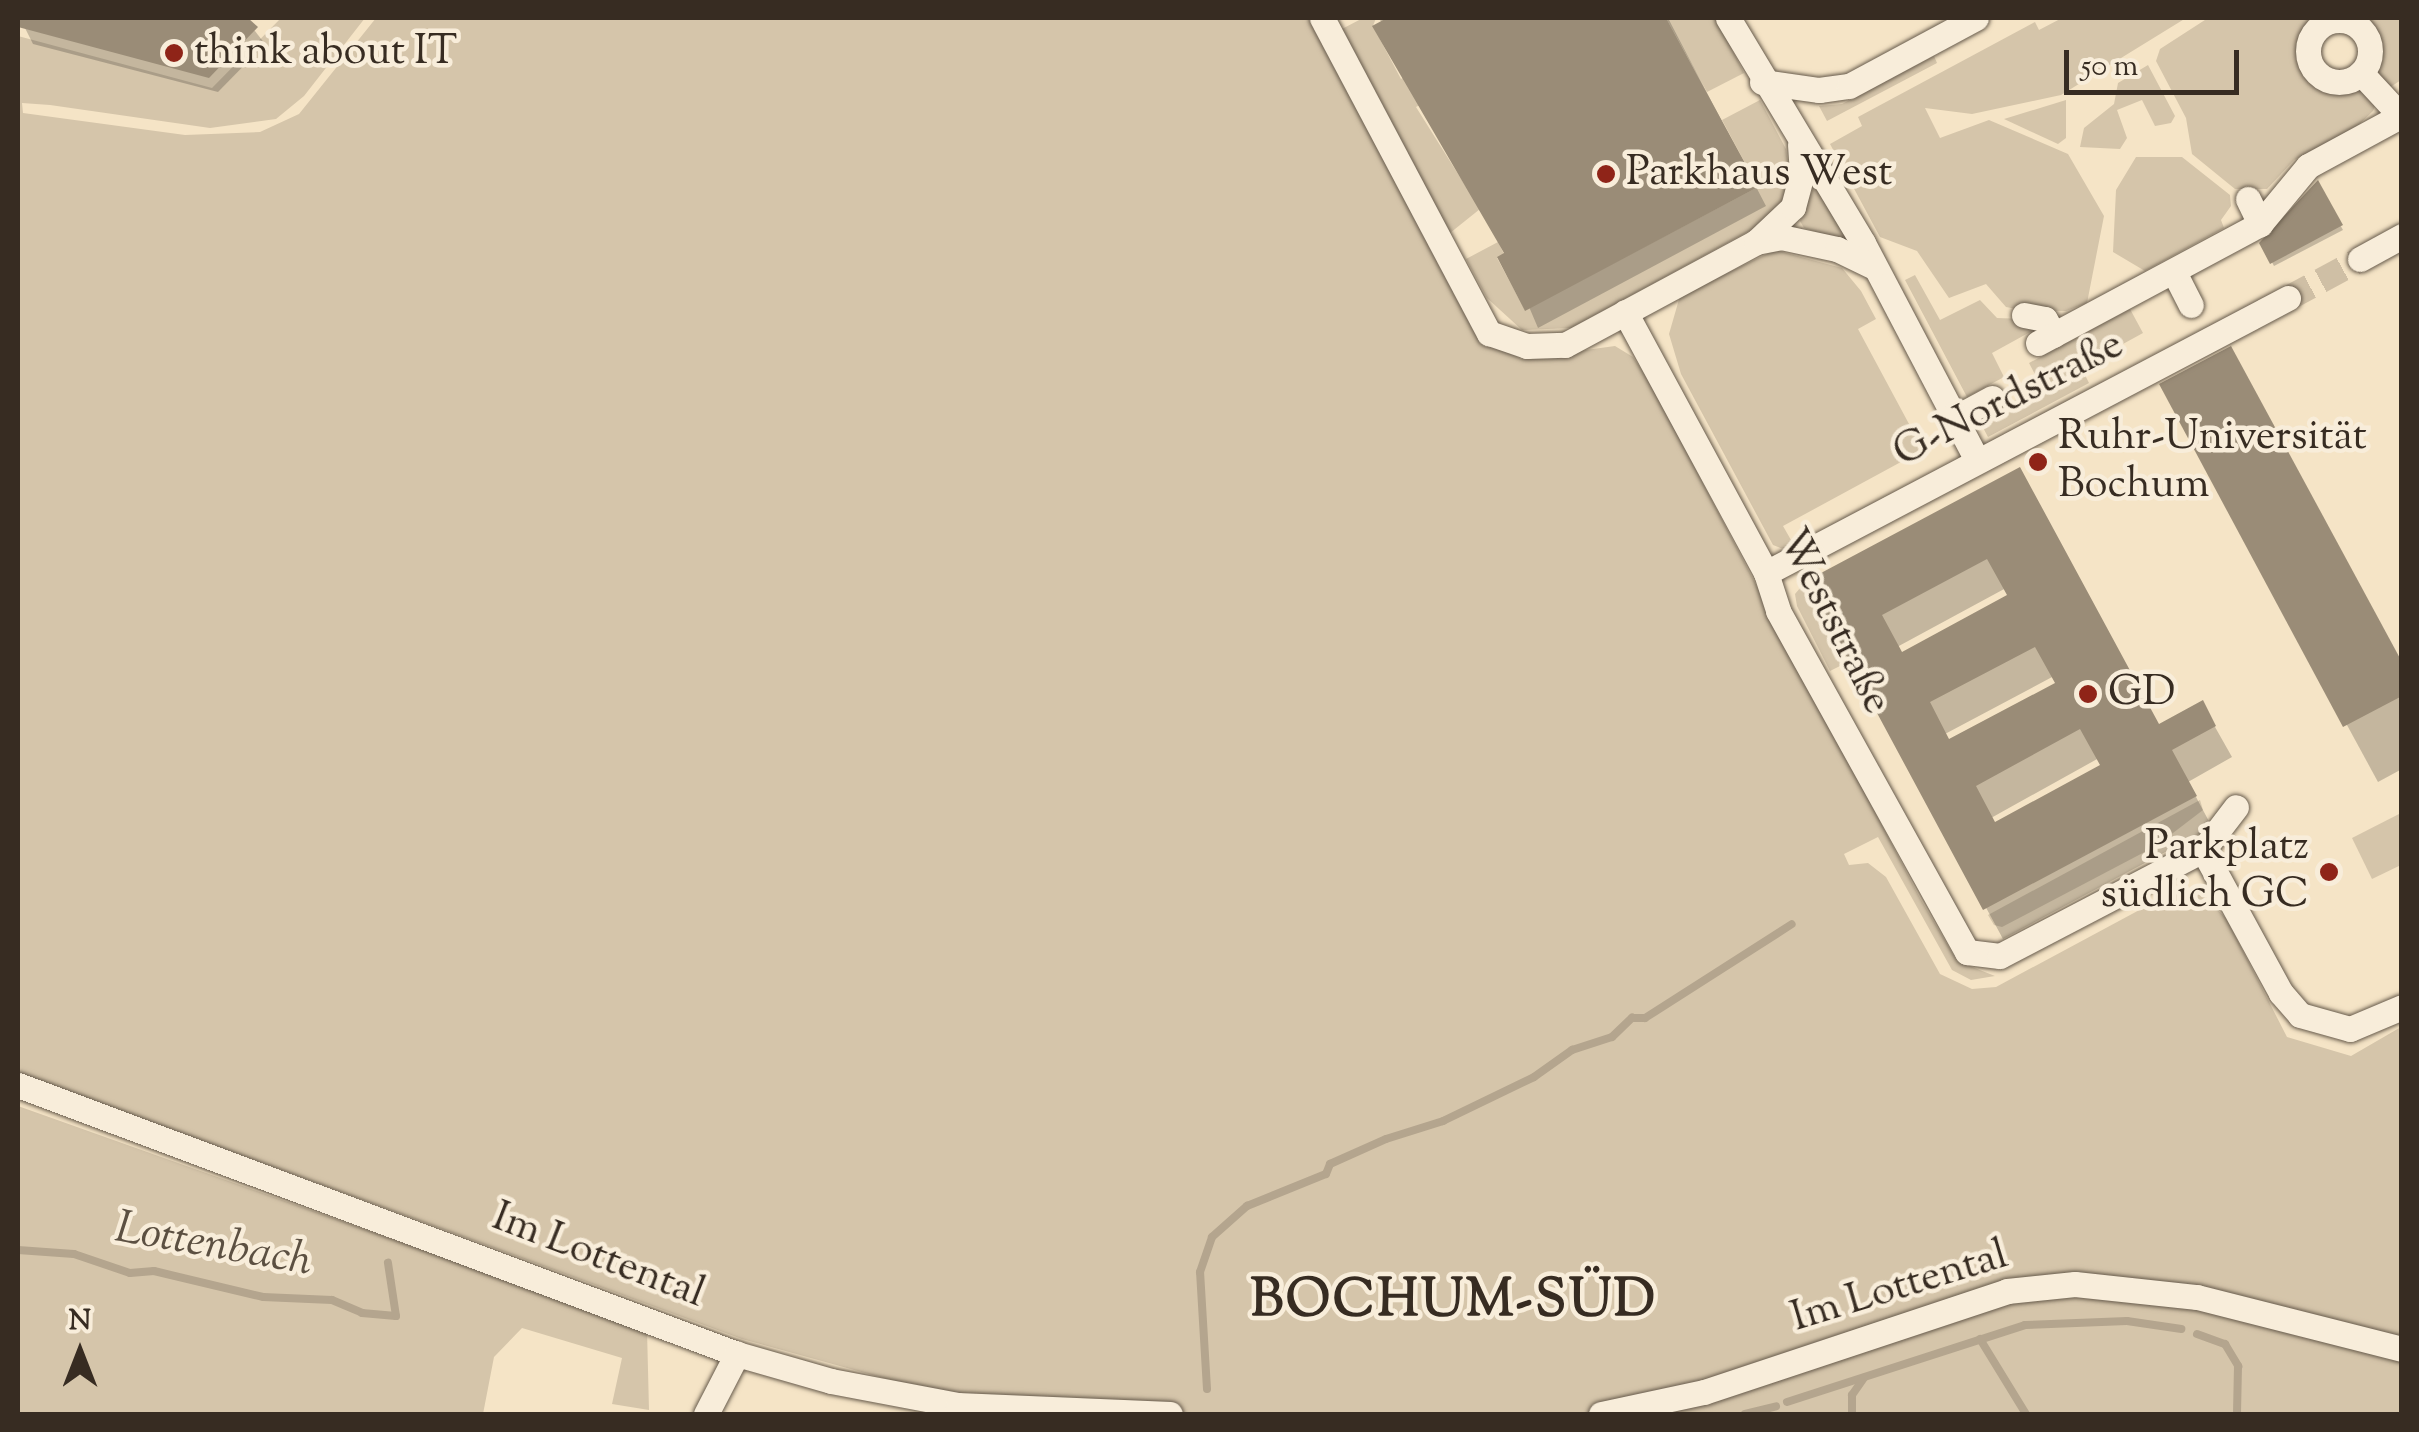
<!DOCTYPE html>
<html>
<head>
<meta charset="utf-8">
<style>
  body { margin:0 }
  #map { position:relative; width:2419px; height:1432px; overflow:hidden; background:#f5e4c6; font-family:"Sorts Mill Goudy",serif }
  div>[style] { position:absolute }
  .green>* { inset:0; background:#d5c5aa }
  .shadow>* { inset:0; background:#0003 }
  .stream>* { height:8px; margin:-4px; padding:0 4px; transform-origin:4px; border-radius:4px; background:#b4a58e }
  .building>* { inset:0; background:#9a8c77 }
  .street-tunnel>* { height:25px; margin-top:-12.5px; transform-origin:0; background:repeating-linear-gradient(90deg,#cfbfa5 0 25px,transparent 0 37px) }
  .roads { filter:drop-shadow(0 0 2px #665a4b) drop-shadow(0 0 2px #665a4b) }
  .street>* { height:25px; margin:-12.5px; padding:0 12.5px; transform-origin:12.5px; border-radius:12.5px; background:#f8edda }
  .street>.ring { margin:-12.5px; padding:0; box-sizing:content-box; background:none; border:25px solid #f8edda; border-radius:50% }
  .dots>* { width:28px; height:28px; translate:-50% -50%; box-sizing:border-box; border:5px solid #f8edda; border-radius:50% }
  span { translate:-50% -50%; white-space:nowrap; text-align:center; line-height:1.15; -webkit-text-stroke:9px #f8edda; paint-order:stroke }
  .poi-label { font-size:42px; color:#372c22 }
  .left { translate:0 -50%; text-align:left }
  .right { translate:-100% -50%; text-align:right }
  .street-label { font-size:42px; color:#372c22 }
  .water-label { font-size:45px; color:#5c5042; font-style:italic }
  .district-label { font-size:52px; color:#372c22; font-weight:700; letter-spacing:2.5px }
  .frame { position:absolute; inset:0; border:20px solid #372c22; pointer-events:none }
  .north { position:absolute; left:30px; top:1302px; width:100px; height:100px; -webkit-text-stroke:8px #f8edda; paint-order:stroke; rotate:0deg; font-size:28px; font-weight:700; line-height:40px; text-align:center; color:#372c22 }
  .north::after { content:''; display:block; margin:auto; width:35px; height:45px; background:#372c22; clip-path:polygon(50% 0,100% 100%,50% 72%,0 100%) }
  .scale { position:absolute; left:2064px; top:50px; width:175px; height:45px; box-sizing:border-box; border:5px solid #372c22; border-top:0; padding-left:12px; font-size:30px; line-height:35px; white-space:nowrap; color:#372c22; -webkit-text-stroke:8px #f8edda; paint-order:stroke }
</style>
</head>
<body>
<div id="map">
  <div class="green">
    <i style="clip-path:polygon(281px 18px,365px 18px,304px 96px,276px 119px,210px 128px,50px 105px,22px 103px,23px 113px,185px 135px,260px 132px,299px 114px,376px 18px,1309px 18px,1480px 336px,1521px 359px,1615px 346px,1633px 357px,1650px 382px,1920px 898px,1957px 961px,1995px 976px,1971px 980px,1952px 970px,1878px 837px,1844px 854px,1849px 865px,1868px 863px,1886px 877px,1940px 974px,1972px 989px,1996px 987px,2171px 893px,2200px 893px,2226px 918px,2287px 1037px,2351px 1056px,2401px 1027px,2401px 1414px,1100px 1414px,952px 1397px,742px 1339px,18px 1073px,18px 36px,212px 88px)"></i>
    <i style="clip-path:polygon(1363px 18px,1376px 18px,1373px 26px,1401px 79px,1518px 18px,1581px 18px,1416px 107px,1480px 209px,1450px 233px,1340px 30px)"></i>
    <i style="clip-path:polygon(1666px 18px,1716px 18px,1744px 73px,1707px 92px)"></i>
    <i style="clip-path:polygon(2062px 18px,2186px 18px,2061px 95px,1972px 114px,1925px 108px,1940px 138px,1989px 120px,2068px 154px,2104px 216px,2087px 303px,2066px 311px,2022px 310px,2006px 307px,1986px 284px,1949px 298px,1917px 251px,1880px 237px,1830px 144px,1862px 126px,1858px 117px,2035px 22px,2039px 30px)"></i>
    <i style="clip-path:polygon(2208px 18px,2323px 18px,2303px 33px,2304px 72px,2318px 83px,2358px 84px,2377px 101px,2373px 111px,2348px 135px,2294px 160px,2267px 189px,2235px 189px,2192px 154px,2186px 118px,2156px 61px,2160px 49px)"></i>
    <i style="clip-path:polygon(2358px 18px,2401px 18px,2401px 80px,2389px 88px,2371px 72px,2376px 47px)"></i>
    <i style="clip-path:polygon(1934px 56px,1937px 63px,1827px 121px,1819px 106px,1842px 104px)"></i>
    <i style="clip-path:polygon(2148px 65px,2175px 116px,2171px 123px,2155px 126px,2142px 100px,2117px 110px,2127px 138px,2120px 149px,2080px 147px,2084px 128px,2114px 104px,2118px 83px)"></i>
    <i style="clip-path:polygon(1760px 100px,1786px 149px,1790px 177px,1780px 207px,1762px 224px,1571px 328px,1522px 330px,1487px 298px,1466px 259px,1498px 242px,1504px 254px,1497px 258px,1525px 310px,1758px 187px,1722px 120px)"></i>
    <i style="clip-path:polygon(2066px 100px,2066px 138px,2058px 144px,2004px 119px)"></i>
    <i style="clip-path:polygon(2136px 157px,2182px 157px,2230px 195px,2231px 206px,2221px 220px,2224px 228px,2145px 271px,2113px 252px,2116px 190px)"></i>
    <i style="clip-path:polygon(1816px 181px,1850px 243px,1804px 228px,1800px 221px)"></i>
    <i style="clip-path:polygon(1775px 250px,1842px 268px,1861px 291px,1876px 319px,1858px 329px,1923px 450px,1783px 526px,1795px 547px,1783px 549px,1773px 545px,1681px 374px,1669px 334px,1680px 296px)"></i>
    <i style="clip-path:polygon(1915px 275px,1940px 320px,1980px 300px,1997px 318px,2026px 319px,2032px 331px,1992px 353px,2004px 377px,1967px 397px,1905px 280px)"></i>
    <i style="clip-path:polygon(2130px 309px,2143px 333px,2081px 367px,2089px 383px,1988px 437px,1979px 420px,2041px 386px,2029px 363px)"></i>
    <i style="clip-path:polygon(1806px 581px,1850px 661px,1830px 671px,1797px 606px,1795px 594px)"></i>
    <i style="clip-path:polygon(2200px 800px,2203px 810px,2156px 846px,2002px 927px,1994px 925px,1988px 915px)"></i>
    <i style="clip-path:polygon(2401px 813px,2401px 865px,2372px 879px,2352px 838px)"></i>
    <i style="clip-path:polygon(18px 1106px,647px 1330px,649px 1410px,612px 1404px,622px 1358px,522px 1328px,494px 1357px,483px 1414px,18px 1414px)"></i>
  </div>
  <div class="shadow">
    <i style="clip-path:polygon(20px 18px,245px 18px,265px 44px,218px 92px,33px 44px)"></i>
    <i style="clip-path:polygon(1379px 18px,1668px 18px,1766px 206px,1538px 328px,1507px 255px)"></i>
    <i style="clip-path:polygon(2317px 184px,2343px 230px,2274px 266px,2262px 243px)"></i>
    <i style="clip-path:polygon(2162px 385px,2402px 663px,2402px 769px,2378px 782px)"></i>
    <i style="clip-path:polygon(evenodd,2019px 470px,2159px 727px,2202px 704px,2232px 757px,2188px 782px,2212px 827px,2003px 939px,1810px 582px,2019px 470px,2006px 588px,2010px 596px,1902px 655px,1897px 647px,2006px 588px,2019px 470px,2054px 676px,2058px 684px,1949px 742px,1945px 734px,2054px 676px,2019px 470px,2099px 758px,2103px 766px,1995px 825px,1991px 818px,2099px 758px)"></i>
  </div>
  <div class="stream">
    <i style="left:18px;top:1250px;width:56px;rotate:4.1deg"></i>
    <i style="left:74px;top:1254px;width:59px;rotate:18.7deg"></i>
    <i style="left:130px;top:1273px;width:24px;rotate:-5deg"></i>
    <i style="left:154px;top:1271px;width:112px;rotate:13.4deg"></i>
    <i style="left:263px;top:1297px;width:69px;rotate:2.5deg"></i>
    <i style="left:332px;top:1300px;width:33px;rotate:23deg"></i>
    <i style="left:362px;top:1313px;width:34px;rotate:5deg"></i>
    <i style="left:396px;top:1316px;width:54px;rotate:-98.6deg"></i>
    <i style="left:2197px;top:1334px;width:30px;rotate:20deg"></i>
    <i style="left:2225px;top:1344px;width:26px;rotate:59deg"></i>
    <i style="left:2238px;top:1366px;width:48px;rotate:91.2deg"></i>
    <i style="left:1980px;top:1339px;width:88px;rotate:58.5deg"></i>
    <i style="left:1207px;top:1389px;width:117px;rotate:-93.4deg"></i>
    <i style="left:1200px;top:1272px;width:37px;rotate:-71deg"></i>
    <i style="left:1212px;top:1237px;width:47px;rotate:-41.5deg"></i>
    <i style="left:1247px;top:1206px;width:85px;rotate:-22.1deg"></i>
    <i style="left:1326px;top:1174px;width:11px;rotate:-68deg"></i>
    <i style="left:1330px;top:1164px;width:61px;rotate:-24.1deg"></i>
    <i style="left:1386px;top:1139px;width:60px;rotate:-17.5deg"></i>
    <i style="left:1443px;top:1121px;width:101px;rotate:-25.8deg"></i>
    <i style="left:1534px;top:1077px;width:47px;rotate:-35.4deg"></i>
    <i style="left:1572px;top:1050px;width:42px;rotate:-18deg"></i>
    <i style="left:1612px;top:1037px;width:28px;rotate:-44deg"></i>
    <i style="left:1632px;top:1018px;width:13px"></i>
    <i style="left:1645px;top:1018px;width:174px;rotate:-32.6deg"></i>
    <i style="left:1787px;top:1402px;width:250px;rotate:-17.9deg"></i>
    <i style="left:2025px;top:1325px;width:102px;rotate:-2.2deg"></i>
    <i style="left:2127px;top:1321px;width:55px;rotate:8.4deg"></i>
    <i style="left:1745px;top:1414px;width:32px;rotate:-14deg"></i>
    <i style="left:1852px;top:1414px;width:19px;rotate:-90deg"></i>
    <i style="left:1852px;top:1395px;width:21px;rotate:-55deg"></i>
  </div>
  <div class="building">
    <i style="clip-path:polygon(18px 18px,248px 18px,258px 27px,209px 78px,18px 27px)"></i>
    <i style="clip-path:polygon(1387px 18px,1666px 18px,1758px 187px,1525px 311px,1497px 257px,1504px 253px,1372px 26px)"></i>
    <i style="clip-path:polygon(2318px 180px,2343px 225px,2270px 264px,2259px 243px)"></i>
    <i style="clip-path:polygon(2231px 346px,2402px 662px,2402px 696px,2343px 727px,2159px 384px)"></i>
    <i style="clip-path:polygon(evenodd,2020px 467px,2159px 724px,2203px 700px,2216px 726px,2172px 750px,2197px 796px,1983px 910px,1806px 581px,2020px 467px,1987px 559px,2007px 595px,1902px 652px,1882px 615px,1987px 559px,2020px 467px,2035px 647px,2055px 683px,1949px 739px,1930px 702px,2035px 647px,2020px 467px,2080px 729px,2100px 765px,1995px 822px,1976px 786px,2080px 729px)"></i>
  </div>
  <div class="street-tunnel">
    <i style="left:2288px;top:298px;width:82px;rotate:-28.4deg"></i>
  </div>
  <div class="roads">
    <div class="street">
      <i style="left:1322px;top:18px;width:357px;rotate:62.1deg"></i>
      <i style="left:1489px;top:333px;width:40px;rotate:18.9deg"></i>
      <i style="left:1527px;top:346px;width:38px;rotate:-2deg"></i>
      <i style="left:1565px;top:345px;width:217px;rotate:-28.3deg"></i>
      <i style="left:1756px;top:242px;width:51px;rotate:-43.4deg"></i>
      <i style="left:1793px;top:207px;width:35px;rotate:-75deg"></i>
      <i style="left:1802px;top:173px;width:28px;rotate:-94deg"></i>
      <i style="left:1728px;top:18px;width:262px;rotate:59deg"></i>
      <i style="left:1863px;top:243px;width:245px;rotate:62.3deg"></i>
      <i class="ring" style="left:2308px;top:20px;width:37px;height:37px"></i>
      <i style="left:2361px;top:73px;width:59px;rotate:47.1deg"></i>
      <i style="left:1762px;top:82px;width:58px;rotate:8deg"></i>
      <i style="left:1819px;top:90px;width:30px;rotate:-8deg"></i>
      <i style="left:1849px;top:86px;width:144px;rotate:-28.2deg"></i>
      <i style="left:2248px;top:199px;width:28px;rotate:64deg"></i>
      <i style="left:1756px;top:242px;width:25px;rotate:-11deg"></i>
      <i style="left:1781px;top:237px;width:57px;rotate:12.1deg"></i>
      <i style="left:1837px;top:249px;width:39px;rotate:26deg"></i>
      <i style="left:2360px;top:259px;width:48px;rotate:-28.7deg"></i>
      <i style="left:2174px;top:272px;width:37px;rotate:63deg"></i>
      <i style="left:1625px;top:312px;width:297px;rotate:61.6deg"></i>
      <i style="left:1766px;top:573px;width:40px;rotate:72deg"></i>
      <i style="left:1778px;top:611px;width:390px;rotate:61deg"></i>
      <i style="left:1967px;top:952px;width:33px;rotate:7deg"></i>
      <i style="left:2000px;top:956px;width:229px;rotate:-27.6deg"></i>
      <i style="left:2203px;top:850px;width:54px;rotate:-52.5deg"></i>
      <i style="left:2024px;top:315px;width:21px;rotate:11deg"></i>
      <i style="left:2045px;top:319px;width:18px;rotate:61deg"></i>
      <i style="left:2038px;top:343px;width:252px;rotate:-28.2deg"></i>
      <i style="left:2260px;top:224px;width:75px;rotate:-50.4deg"></i>
      <i style="left:2308px;top:166px;width:107px;rotate:-28.5deg"></i>
      <i style="left:1955px;top:418px;width:42px;rotate:-28.4deg"></i>
      <i style="left:1766px;top:573px;width:590px;rotate:-27.78deg"></i>
      <i style="left:2203px;top:850px;width:163px;rotate:61.4deg"></i>
      <i style="left:2281px;top:993px;width:29px;rotate:49deg"></i>
      <i style="left:2300px;top:1015px;width:52px;rotate:15.6deg"></i>
      <i style="left:2350px;top:1029px;width:56px;rotate:-22.9deg"></i>
      <i style="left:18px;top:1085px;width:768px;rotate:20.51deg"></i>
      <i style="left:737px;top:1354px;width:98px;rotate:16deg"></i>
      <i style="left:831px;top:1381px;width:129px;rotate:10.7deg"></i>
      <i style="left:958px;top:1405px;width:212px;rotate:2.4deg"></i>
      <i style="left:706px;top:1414px;width:68px;rotate:-62.7deg"></i>
      <i style="left:1601px;top:1414px;width:105px;rotate:-12.1deg"></i>
      <i style="left:1704px;top:1392px;width:319px;rotate:-18.4deg"></i>
      <i style="left:2007px;top:1291px;width:68px;rotate:-5.9deg"></i>
      <i style="left:2075px;top:1284px;width:123px;rotate:6.1deg"></i>
      <i style="left:2197px;top:1297px;width:211px;rotate:14.2deg"></i>
    </div>
  </div>
  <div class="dots">
    <i style="left:174px;top:53px;background:#8f2418"></i>
    <i style="left:1606px;top:174px;background:#8f2418"></i>
    <i style="left:2038px;top:462px;background:#8f2418"></i>
    <i style="left:2088px;top:694px;background:#8f2418"></i>
    <i style="left:2329px;top:872px;background:#8f2418"></i>
  </div>
  <div class="poi-label">
    <span class="left" style="left:194px;top:53px">think about IT</span>
    <span class="left" style="left:1626px;top:174px">Parkhaus West</span>
    <span class="left" style="left:2058px;top:462px">Ruhr-Universität<br>Bochum</span>
    <span class="left" style="left:2108px;top:694px">GD</span>
    <span class="right" style="left:2309px;top:872px">Parkplatz<br>südlich GC</span>
  </div>
  <div class="street-label">
    <span style="left:2009px;top:400px;rotate:-27deg">G-Nordstraße</span>
    <span style="left:1833px;top:622px;rotate:63deg">Weststraße</span>
    <span style="left:598px;top:1257px;rotate:21deg">Im Lottental</span>
    <span style="left:1900px;top:1288px;rotate:-17deg">Im Lottental</span>
  </div>
  <div class="water-label">
    <span style="left:213px;top:1247px;rotate:10deg">Lottenbach</span>
  </div>
  <div class="district-label">
    <span style="left:1454px;top:1303px">BOCHUM-SÜD</span>
  </div>
  <div class="frame"></div>
  <div class="north">N</div>
  <div class="scale">50 m</div>
</div>
</body>
</html>
